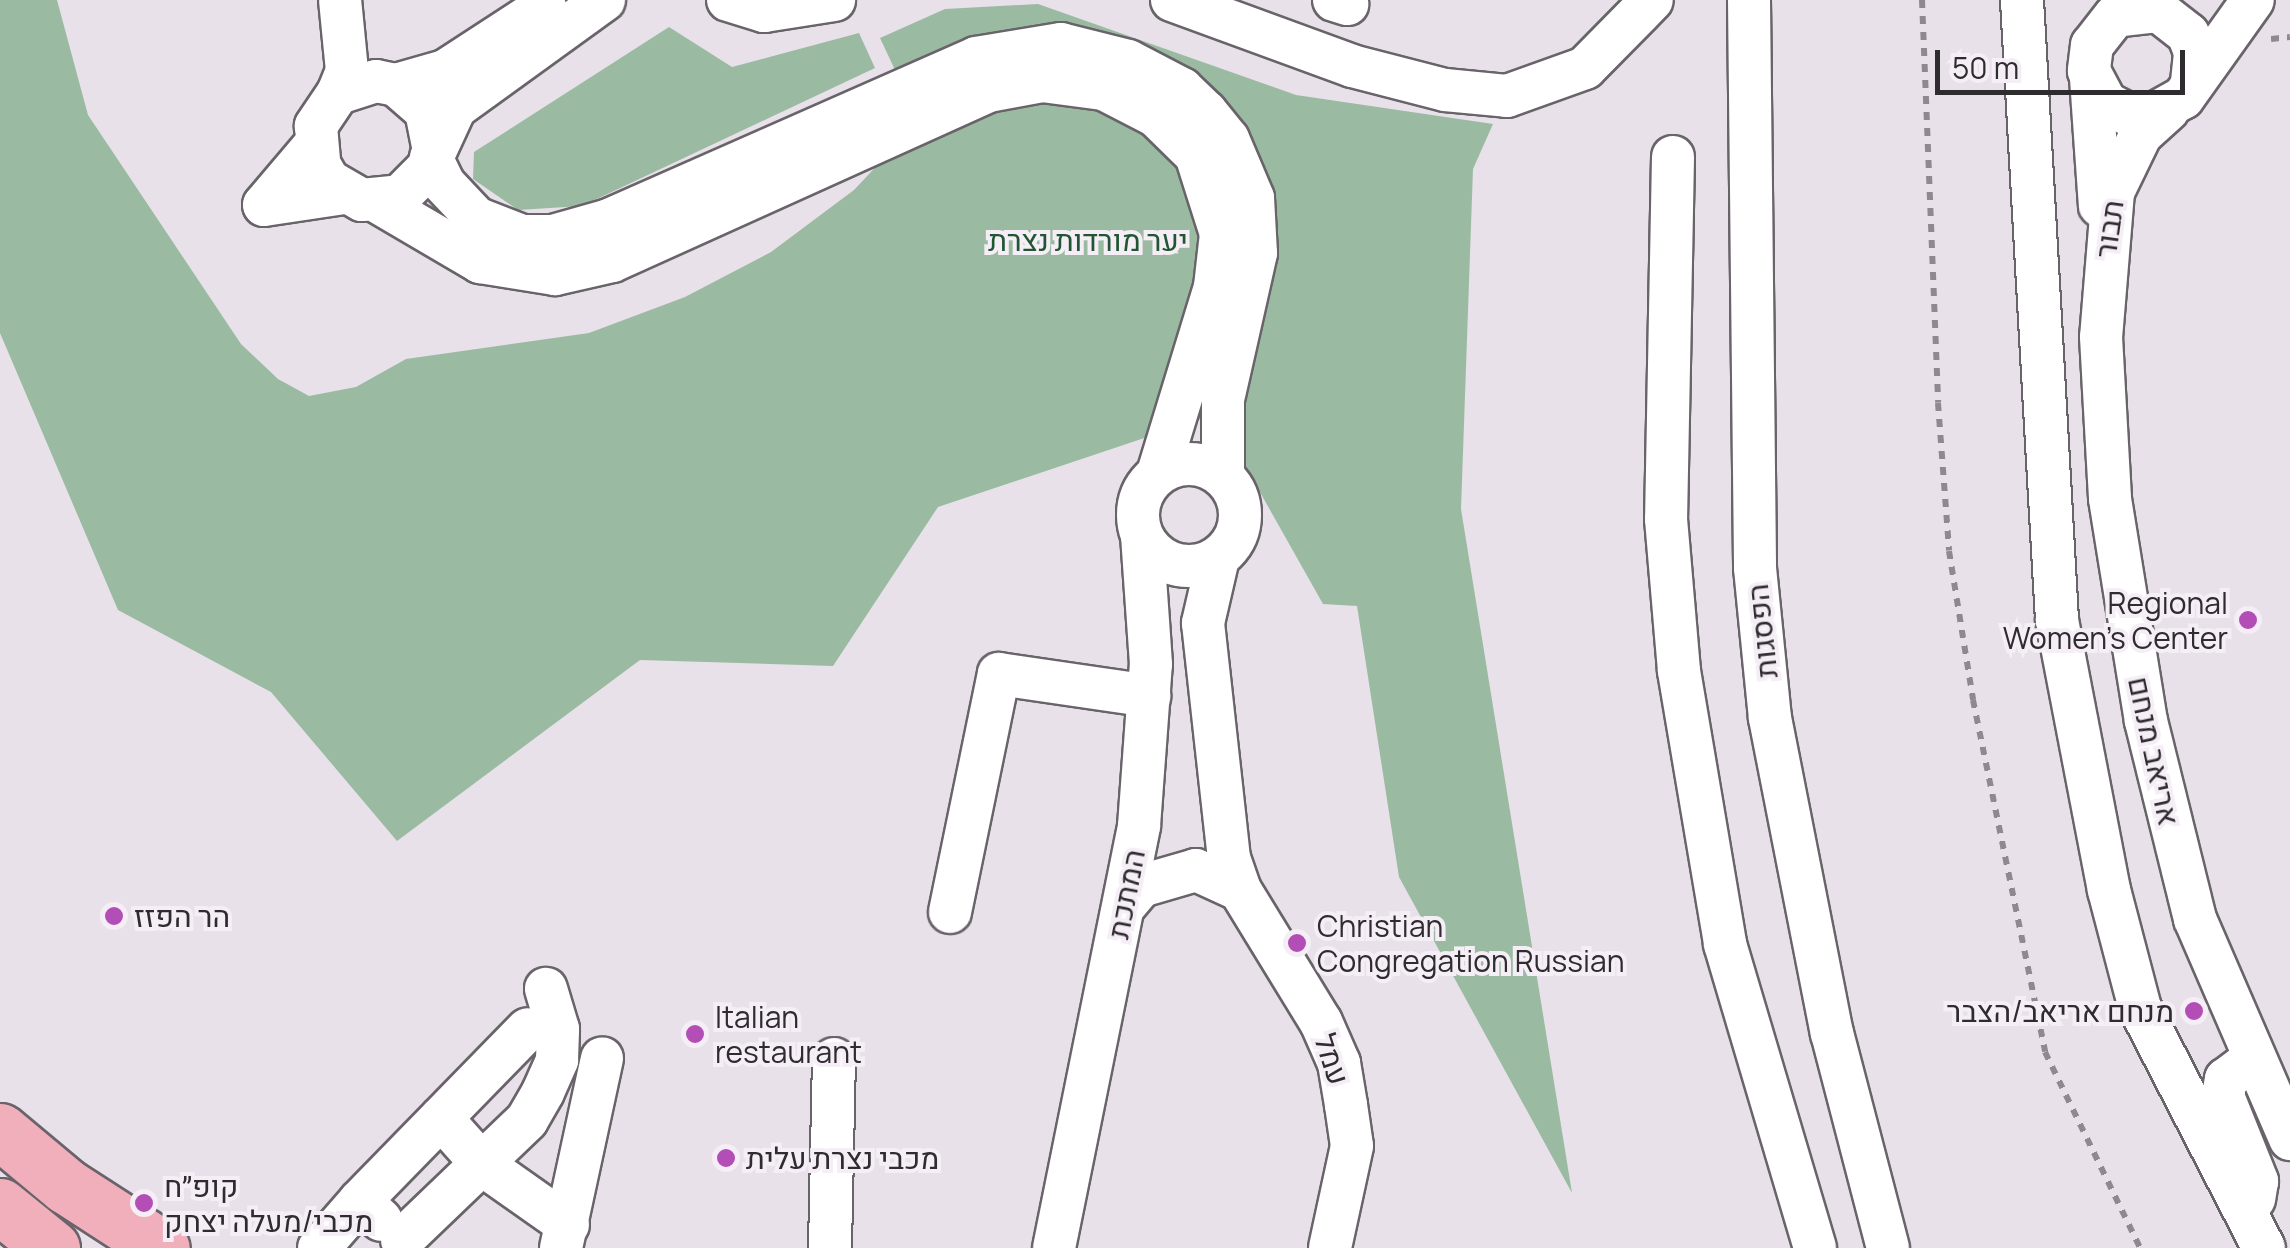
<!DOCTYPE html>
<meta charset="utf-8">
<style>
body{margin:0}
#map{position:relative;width:2290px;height:1248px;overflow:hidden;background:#e8e1e9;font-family:Manrope,Heebo,sans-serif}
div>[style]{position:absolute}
.green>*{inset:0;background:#9abba1}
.path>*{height:6px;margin-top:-3px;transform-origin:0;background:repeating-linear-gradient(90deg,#8f898f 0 8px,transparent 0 16px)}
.roads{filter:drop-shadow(2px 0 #69636a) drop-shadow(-2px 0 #69636a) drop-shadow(0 2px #69636a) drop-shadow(0 -2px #69636a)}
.minor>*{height:42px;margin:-21px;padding:0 21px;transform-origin:21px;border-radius:21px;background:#fff}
.minor>.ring{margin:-21px;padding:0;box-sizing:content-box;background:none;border:42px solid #fff;border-radius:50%}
.major>*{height:55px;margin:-27.5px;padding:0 27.5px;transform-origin:27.5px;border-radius:27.5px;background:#f1afbc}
.dots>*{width:28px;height:28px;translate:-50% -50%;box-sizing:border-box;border:5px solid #f5eef6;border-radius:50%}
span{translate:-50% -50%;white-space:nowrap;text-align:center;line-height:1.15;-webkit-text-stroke:8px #f5eef6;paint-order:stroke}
.street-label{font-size:30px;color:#2f2c2f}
.park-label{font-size:30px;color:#205732}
.poi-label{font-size:30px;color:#2f2c2f}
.right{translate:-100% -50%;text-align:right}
.left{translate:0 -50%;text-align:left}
.scale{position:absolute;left:1935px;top:50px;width:250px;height:45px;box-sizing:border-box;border:5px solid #2f2c2f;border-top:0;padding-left:12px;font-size:30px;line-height:35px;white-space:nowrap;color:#2f2c2f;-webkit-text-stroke:8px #f5eef6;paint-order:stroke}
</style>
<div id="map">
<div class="green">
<i style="clip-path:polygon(0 0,57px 0,88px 115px,241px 344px,278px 379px,309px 396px,356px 387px,406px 359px,589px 333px,685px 297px,771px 252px,854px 190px,919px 121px,880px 38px,945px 9px,1038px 4px,1296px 95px,1493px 124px,1473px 169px,1461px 509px,1572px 1193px,1399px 877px,1357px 606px,1323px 604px,1216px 414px,938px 507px,833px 666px,640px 660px,397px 841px,271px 692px,118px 610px,0 333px)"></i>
<i style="clip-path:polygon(669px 27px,732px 67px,859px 33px,875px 68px,582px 206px,518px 210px,473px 179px,474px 152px)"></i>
</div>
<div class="path">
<i style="left:1922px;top:0;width:403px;rotate:87.7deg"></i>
<i style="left:1938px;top:403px;width:148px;rotate:85.7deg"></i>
<i style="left:1949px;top:551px;width:151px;rotate:80.8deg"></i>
<i style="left:1973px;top:700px;width:359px;rotate:78.4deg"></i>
<i style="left:2045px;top:1052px;width:218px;rotate:64.1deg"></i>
<i style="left:2271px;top:39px;width:19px;rotate:-6deg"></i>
</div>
<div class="roads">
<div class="minor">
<i style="left:728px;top:0;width:38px;rotate:17deg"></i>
<i style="left:764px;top:11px;width:71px;rotate:-8.9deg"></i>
<i style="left:1172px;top:0;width:192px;rotate:20.1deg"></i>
<i style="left:1352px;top:66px;width:96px;rotate:14.5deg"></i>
<i style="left:1445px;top:90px;width:62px;rotate:5.5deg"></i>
<i style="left:1507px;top:96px;width:83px;rotate:-19.7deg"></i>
<i style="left:1585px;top:68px;width:95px;rotate:-45.4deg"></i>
<i style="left:1334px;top:0;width:14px;rotate:17deg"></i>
<i style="left:1749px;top:0;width:568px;rotate:89.39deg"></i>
<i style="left:1755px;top:568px;width:151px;rotate:84.3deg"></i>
<i style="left:1770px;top:718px;width:321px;rotate:78.9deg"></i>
<i style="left:1832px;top:1033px;width:222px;rotate:75.4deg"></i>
<i style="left:2022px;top:0;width:621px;rotate:86.77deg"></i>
<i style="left:2057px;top:620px;width:275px;rotate:79.1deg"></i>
<i style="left:2109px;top:890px;width:122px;rotate:75.3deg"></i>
<i style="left:2140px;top:1008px;width:270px;rotate:62.7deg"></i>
<i style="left:2091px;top:78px;width:128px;rotate:86deg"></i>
<i style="left:2192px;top:82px;width:30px;rotate:-84deg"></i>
<i style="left:2195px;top:52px;width:19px;rotate:-111deg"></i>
<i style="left:2188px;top:34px;width:37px;rotate:-142deg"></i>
<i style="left:2159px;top:11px;width:44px;rotate:173.5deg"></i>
<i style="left:2115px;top:16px;width:37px;rotate:128deg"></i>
<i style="left:2092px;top:45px;width:26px;rotate:97deg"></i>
<i style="left:2089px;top:71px;width:36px;rotate:62deg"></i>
<i style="left:2106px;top:103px;width:29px;rotate:27deg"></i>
<i style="left:2132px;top:116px;width:18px"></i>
<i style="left:2150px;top:116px;width:38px;rotate:-29deg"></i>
<i style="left:2183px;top:98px;width:120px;rotate:-54.5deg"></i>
<i style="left:396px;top:85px;width:51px;rotate:-15.9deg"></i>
<i style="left:445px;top:71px;width:119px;rotate:-33deg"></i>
<i style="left:338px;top:93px;width:24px;rotate:-68deg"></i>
<i style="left:347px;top:71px;width:71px;rotate:-95.6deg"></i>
<i style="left:2168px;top:110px;width:36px;rotate:138deg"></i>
<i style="left:2141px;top:134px;width:64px;rotate:115.8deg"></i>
<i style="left:2113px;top:192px;width:145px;rotate:94.7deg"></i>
<i style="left:2101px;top:337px;width:162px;rotate:86.8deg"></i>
<i style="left:2110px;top:499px;width:225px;rotate:80.8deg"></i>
<i style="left:2146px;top:721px;width:204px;rotate:76.1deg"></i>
<i style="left:2195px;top:919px;width:240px;rotate:66.6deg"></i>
<i style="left:314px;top:146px;width:77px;rotate:130.3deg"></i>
<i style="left:264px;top:205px;width:81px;rotate:-8.5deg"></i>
<i style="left:434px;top:151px;width:41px;rotate:-101.3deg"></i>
<i style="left:426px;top:111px;width:40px;rotate:-139deg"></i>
<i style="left:396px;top:85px;width:20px;rotate:-169deg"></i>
<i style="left:376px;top:81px;width:40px;rotate:162deg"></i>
<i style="left:338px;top:93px;width:40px;rotate:124deg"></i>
<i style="left:316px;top:126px;width:38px;rotate:85deg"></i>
<i style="left:319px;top:164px;width:20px;rotate:60deg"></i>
<i style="left:329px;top:181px;width:38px;rotate:30deg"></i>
<i style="left:362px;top:200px;width:38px;rotate:-6deg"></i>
<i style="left:400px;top:196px;width:38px;rotate:-45deg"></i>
<i style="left:427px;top:169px;width:67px;rotate:-65.3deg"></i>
<i style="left:455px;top:108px;width:184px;rotate:-35.9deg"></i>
<i style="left:431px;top:157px;width:30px;rotate:64deg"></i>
<i style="left:444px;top:184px;width:47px;rotate:46.7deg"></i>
<i style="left:476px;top:218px;width:49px;rotate:21.4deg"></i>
<i style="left:522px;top:236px;width:31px"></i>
<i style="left:553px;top:236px;width:58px;rotate:-15.9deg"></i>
<i style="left:609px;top:220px;width:401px;rotate:-23.8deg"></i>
<i style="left:976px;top:58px;width:86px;rotate:-9.4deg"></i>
<i style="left:1061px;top:44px;width:69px;rotate:14.2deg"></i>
<i style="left:1128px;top:61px;width:61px;rotate:27.4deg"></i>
<i style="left:1182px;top:89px;width:33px;rotate:44deg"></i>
<i style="left:1206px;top:112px;width:35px;rotate:51deg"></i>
<i style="left:1228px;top:139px;width:64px;rotate:67deg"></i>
<i style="left:1253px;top:198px;width:55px;rotate:86.9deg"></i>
<i style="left:1256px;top:253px;width:150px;rotate:102.7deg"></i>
<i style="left:1223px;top:399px;width:77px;rotate:90deg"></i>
<i style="left:1673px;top:157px;width:362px;rotate:91.1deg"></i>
<i style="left:1666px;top:519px;width:153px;rotate:85.1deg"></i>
<i style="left:1679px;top:671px;width:277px;rotate:80.4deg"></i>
<i style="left:1725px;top:944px;width:317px;rotate:73.5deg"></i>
<i style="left:376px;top:201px;width:121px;rotate:30.4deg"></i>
<i style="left:480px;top:262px;width:76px;rotate:9.1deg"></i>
<i style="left:555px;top:274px;width:58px;rotate:-12.8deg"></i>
<i style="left:612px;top:261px;width:413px;rotate:-24.3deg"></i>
<i style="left:988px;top:91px;width:55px;rotate:-10.5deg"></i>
<i style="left:1042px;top:81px;width:63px;rotate:7.4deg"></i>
<i style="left:1104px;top:89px;width:59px;rotate:27.4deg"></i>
<i style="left:1156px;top:116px;width:56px;rotate:44.3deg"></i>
<i style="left:1196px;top:155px;width:83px;rotate:72.4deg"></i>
<i style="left:1221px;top:234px;width:53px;rotate:96.5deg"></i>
<i style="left:1215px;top:287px;width:195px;rotate:107deg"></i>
<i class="ring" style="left:1138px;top:464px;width:60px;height:60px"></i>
<i style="left:1218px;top:558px;width:67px;rotate:103deg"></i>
<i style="left:1203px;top:623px;width:236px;rotate:83.7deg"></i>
<i style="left:1229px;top:858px;width:34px;rotate:71deg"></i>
<i style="left:1240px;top:890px;width:155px;rotate:58.5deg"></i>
<i style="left:1321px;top:1022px;width:45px;rotate:66.3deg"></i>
<i style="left:1339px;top:1063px;width:43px;rotate:80.5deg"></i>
<i style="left:1346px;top:1105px;width:41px;rotate:81.7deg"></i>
<i style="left:1352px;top:1146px;width:104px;rotate:102.2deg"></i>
<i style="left:1126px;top:904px;width:23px;rotate:-50deg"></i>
<i style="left:1141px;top:886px;width:57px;rotate:-16.2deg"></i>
<i style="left:1196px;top:870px;width:48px;rotate:24.4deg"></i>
<i style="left:950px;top:912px;width:243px;rotate:-78.4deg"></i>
<i style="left:999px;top:674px;width:152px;rotate:8.3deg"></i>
<i style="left:2253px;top:1059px;width:34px;rotate:143deg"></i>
<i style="left:2226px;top:1079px;width:17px;rotate:100deg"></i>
<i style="left:2223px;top:1096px;width:92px;rotate:68.2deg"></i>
<i style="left:2257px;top:1181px;width:18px;rotate:99deg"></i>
<i style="left:441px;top:1118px;width:63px;rotate:48.2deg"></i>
<i style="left:483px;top:1165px;width:104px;rotate:35.2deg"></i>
<i style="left:360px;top:1201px;width:240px;rotate:-45.7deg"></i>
<i style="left:402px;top:1240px;width:173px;rotate:-43.8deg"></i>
<i style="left:527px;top:1120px;width:32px;rotate:-60deg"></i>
<i style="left:543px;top:1092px;width:35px;rotate:-66deg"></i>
<i style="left:557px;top:1060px;width:31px;rotate:-88deg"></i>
<i style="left:558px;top:1029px;width:42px;rotate:-106.7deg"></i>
<i style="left:319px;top:1248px;width:62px;rotate:-48.9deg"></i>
<i style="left:360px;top:1201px;width:28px;rotate:42deg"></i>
<i style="left:561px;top:1248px;width:194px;rotate:-77.8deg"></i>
<i style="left:830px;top:1248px;width:189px;rotate:-88.8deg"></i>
<i style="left:1054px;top:1248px;width:430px;rotate:-78.6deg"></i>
<i style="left:1139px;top:826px;width:162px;rotate:-85.8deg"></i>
<i style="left:1151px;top:664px;width:128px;rotate:-94deg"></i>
</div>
<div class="major">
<i style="left:0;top:1131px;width:86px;rotate:39.8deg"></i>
<i style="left:66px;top:1186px;width:114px;rotate:32.9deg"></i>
<i style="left:0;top:1206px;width:67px;rotate:38.9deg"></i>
</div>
</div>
<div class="dots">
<i style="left:2248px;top:620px;background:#b24eb5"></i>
<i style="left:114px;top:916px;background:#b24eb5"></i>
<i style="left:1297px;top:943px;background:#b24eb5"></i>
<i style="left:2194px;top:1011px;background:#b24eb5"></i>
<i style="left:695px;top:1034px;background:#b24eb5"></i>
<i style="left:726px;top:1158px;background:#b24eb5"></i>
<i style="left:144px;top:1203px;background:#b24eb5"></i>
</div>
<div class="street-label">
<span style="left:2109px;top:229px;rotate:-82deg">תבור</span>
<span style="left:1762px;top:631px;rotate:-96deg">הפסגות</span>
<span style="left:2154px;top:751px;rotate:78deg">אריאב מנחם</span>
<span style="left:1126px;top:894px;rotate:-79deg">המתכת</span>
<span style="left:1332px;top:1059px;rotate:72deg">עמל</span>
</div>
<div class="park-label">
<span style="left:1088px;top:240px">יער מורדות נצרת</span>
</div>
<div class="poi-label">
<span class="right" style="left:2228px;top:620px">Regional<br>Women's Center</span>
<span class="left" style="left:134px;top:916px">הר הפזז</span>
<span class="left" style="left:1317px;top:943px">Christian<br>Congregation Russian</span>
<span class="right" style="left:2174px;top:1011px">מנחם אריאב/הצבר</span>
<span class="left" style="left:715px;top:1034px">Italian<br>restaurant</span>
<span class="left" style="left:746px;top:1158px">מכבי נצרת עלית</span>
<span class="left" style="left:164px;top:1203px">קופ״ח<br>מכבי/מעלה יצחק</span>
</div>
<div class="scale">50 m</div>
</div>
